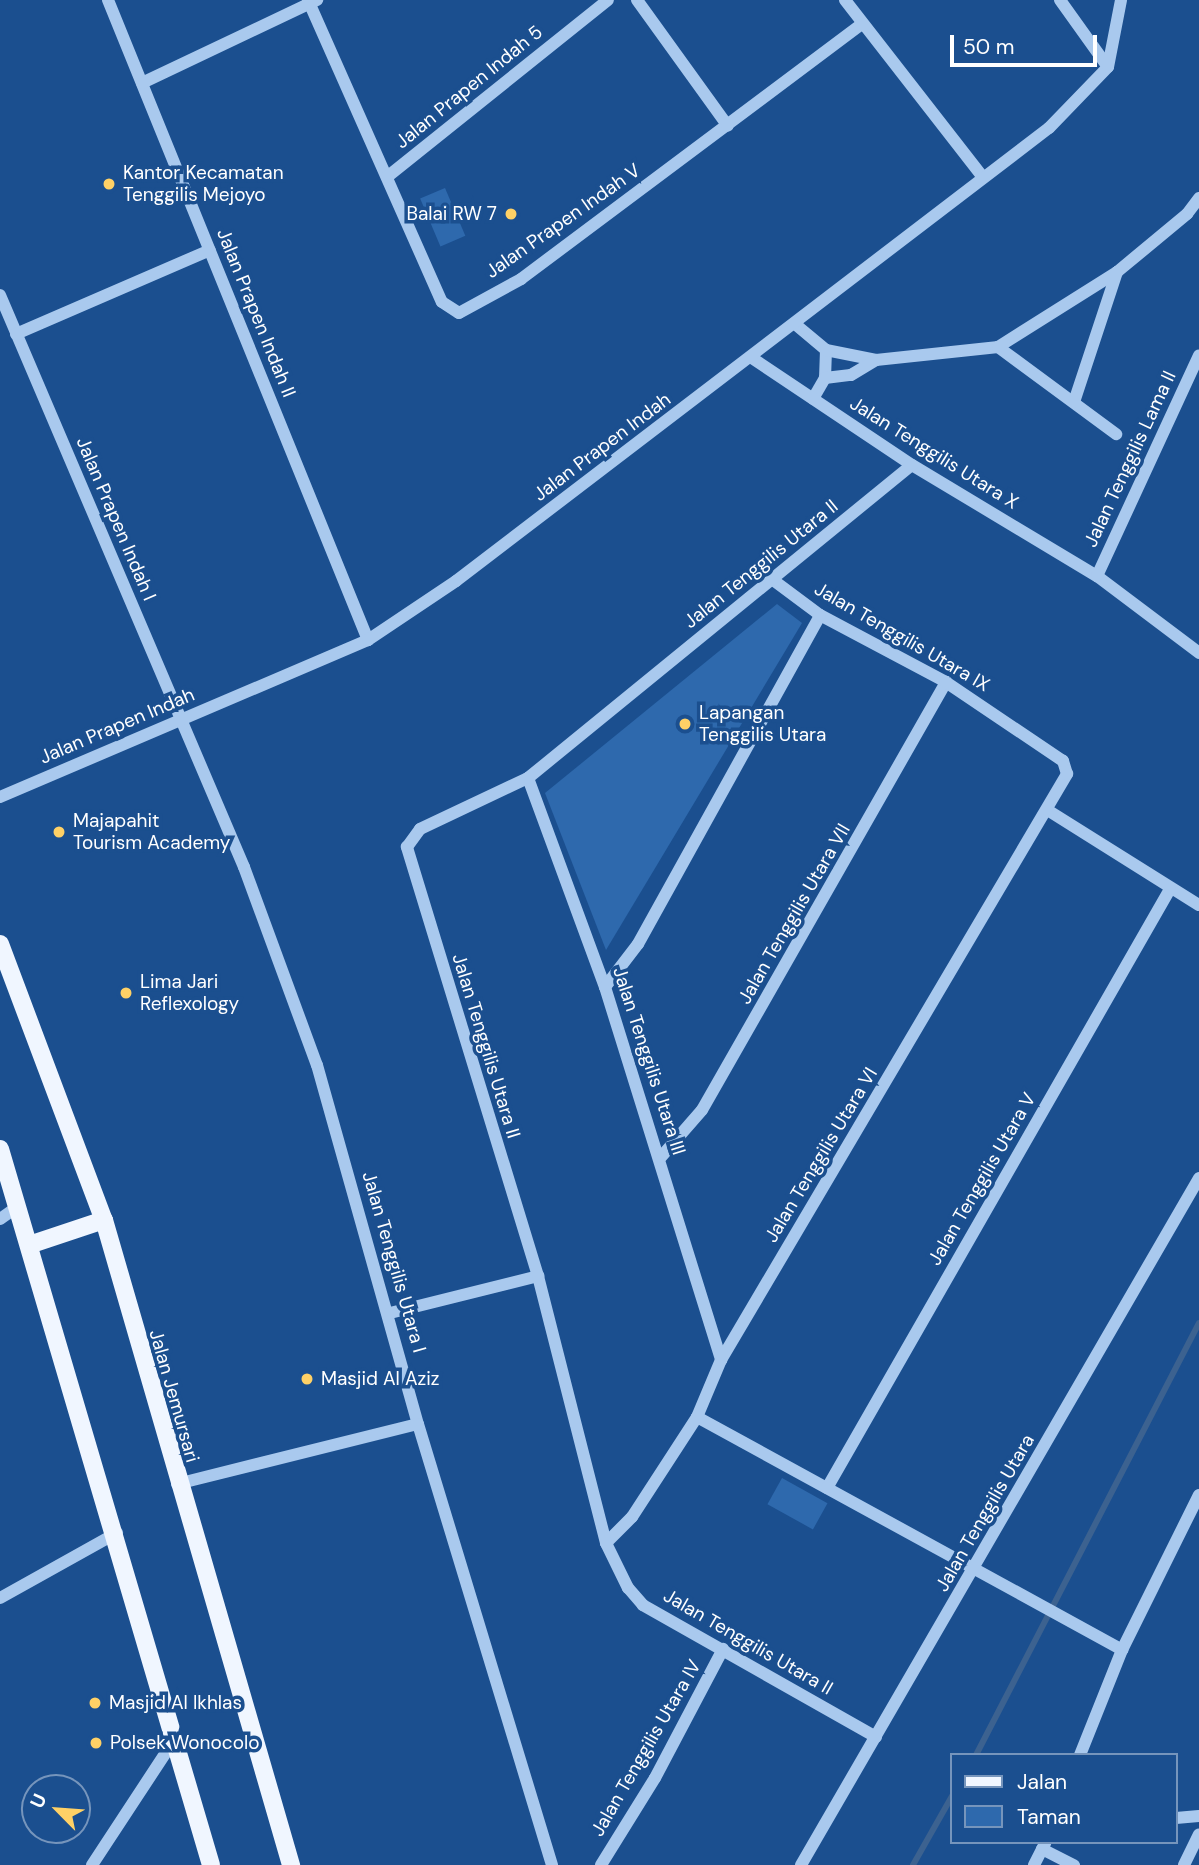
<!DOCTYPE html>
<style>
body{margin:0}
#map{position:relative;width:1199px;height:1865px;overflow:hidden;background:#1b4f8f;font-family:"DM Sans",sans-serif}
div>[style]{position:absolute}
.green>*{inset:0;background:#2e69ad;transform-origin:0 0}
.stream>*{height:6px;margin:-3px;padding:0 3px;transform-origin:3px;border-radius:3px;background:#3c6290}
.minor>*{height:12px;margin:-6px;padding:0 6px;transform-origin:6px;border-radius:6px;background:#a9c9ee}
.major>*{height:18px;margin:-9px;padding:0 9px;transform-origin:9px;border-radius:9px;background:#f0f6ff}
.dots>*{width:19px;height:19px;translate:-50% -50%;box-sizing:border-box;border:4px solid #1b4f8f;border-radius:50%}
span{translate:-50% -50%;white-space:nowrap;text-align:center;line-height:1.15;-webkit-text-stroke:7px #1b4f8f;paint-order:stroke}
.street-label{font-size:19px;color:#fff}
.poi-label{font-size:19px;color:#fff}
.left{translate:0 -50%;text-align:left}
.right{translate:-100% -50%;text-align:right}
.legend{position:absolute;left:950px;top:1753px;width:228px;height:91px;box-sizing:border-box;background:#1b4f8f;border:2px solid #7695bc;margin:0;padding:9px 12px;list-style:none;font-size:21px;color:#fff}
.legend li{display:flex;align-items:center;gap:14px;height:35px}
.legend b{width:35px;border:2px solid #7695bc}
.north{position:absolute;left:21px;top:1774px;width:70px;height:70px;box-sizing:border-box;background:#1b4f8f;border:2px solid #7695bc;border-radius:50%;rotate:295deg;font-size:19px;font-weight:700;line-height:28px;text-align:center;color:#fff}
.north::after{content:'';display:block;margin:auto;width:24px;height:32px;background:#ffd166;clip-path:polygon(50% 0,100% 100%,50% 72%,0 100%)}
.scale{position:absolute;left:950px;top:35px;width:147px;height:32px;box-sizing:border-box;border:4px solid #fff;border-top:0;padding-left:9px;font-size:21px;line-height:24px;white-space:nowrap;color:#fff;-webkit-text-stroke:5px #1b4f8f;paint-order:stroke}
</style>
<div id="map">
<div class="green">
<i style="left:445px;top:188px;width:52px;height:27px;rotate:67deg"></i>
<i style="clip-path:polygon(777px 604px,802px 623px,606px 950px,545px 793px)"></i>
<i style="left:782px;top:1478px;width:52px;height:30px;rotate:29deg"></i>
</div>
<div class="stream">
<i style="left:976px;top:1755px;width:486px;rotate:-62.7deg"></i>
<i style="left:913px;top:1865px;width:79px;rotate:-60.5deg"></i>
</div>
<div class="minor">
<i style="left:108px;top:0;width:691px;rotate:67.89deg"></i>
<i style="left:308px;top:0;width:330px;rotate:66.1deg"></i>
<i style="left:442px;top:302px;width:20px;rotate:33deg"></i>
<i style="left:459px;top:313px;width:71px;rotate:-28.7deg"></i>
<i style="left:521px;top:279px;width:426px;rotate:-36.8deg"></i>
<i style="left:637px;top:0;width:155px;rotate:54.2deg"></i>
<i style="left:845px;top:0;width:223px;rotate:52.1deg"></i>
<i style="left:1060px;top:0;width:82px;rotate:54.4deg"></i>
<i style="left:142px;top:83px;width:194px;rotate:-25.4deg"></i>
<i style="left:387px;top:177px;width:283px;rotate:-38.7deg"></i>
<i style="left:0;top:295px;width:622px;rotate:66.9deg"></i>
<i style="left:244px;top:867px;width:211px;rotate:69.8deg"></i>
<i style="left:317px;top:1065px;width:373px;rotate:74.3deg"></i>
<i style="left:418px;top:1424px;width:461px;rotate:73.1deg"></i>
<i style="left:795px;top:324px;width:40px;rotate:40deg"></i>
<i style="left:826px;top:350px;width:28px;rotate:92deg"></i>
<i style="left:825px;top:378px;width:24px;rotate:120deg"></i>
<i style="left:16px;top:334px;width:211px;rotate:-23.4deg"></i>
<i style="left:998px;top:347px;width:147px;rotate:36.4deg"></i>
<i style="left:826px;top:350px;width:51px;rotate:11.3deg"></i>
<i style="left:876px;top:360px;width:123px;rotate:-6.1deg"></i>
<i style="left:998px;top:347px;width:141px;rotate:-32.2deg"></i>
<i style="left:1117px;top:272px;width:91px;rotate:-39.6deg"></i>
<i style="left:1187px;top:214px;width:20px;rotate:-53deg"></i>
<i style="left:752px;top:358px;width:192px;rotate:33.8deg"></i>
<i style="left:912px;top:465px;width:216px;rotate:31deg"></i>
<i style="left:1097px;top:576px;width:128px;rotate:37deg"></i>
<i style="left:825px;top:378px;width:26px;rotate:-7deg"></i>
<i style="left:851px;top:375px;width:29px;rotate:-31deg"></i>
<i style="left:1074px;top:402px;width:137px;rotate:-71.7deg"></i>
<i style="left:1097px;top:576px;width:243px;rotate:-65.2deg"></i>
<i style="left:528px;top:778px;width:223px;rotate:69.8deg"></i>
<i style="left:605px;top:987px;width:391px;rotate:72.7deg"></i>
<i style="left:0;top:797px;width:400px;rotate:-23.1deg"></i>
<i style="left:368px;top:640px;width:106px;rotate:-33.8deg"></i>
<i style="left:456px;top:581px;width:746px;rotate:-37.38deg"></i>
<i style="left:1049px;top:128px;width:85px;rotate:-46deg"></i>
<i style="left:1108px;top:67px;width:68px;rotate:-79deg"></i>
<i style="left:1049px;top:811px;width:177px;rotate:32.1deg"></i>
<i style="left:605px;top:987px;width:54px;rotate:-52.5deg"></i>
<i style="left:638px;top:944px;width:376px;rotate:-61deg"></i>
<i style="left:661px;top:1157px;width:62px;rotate:-48.9deg"></i>
<i style="left:702px;top:1110px;width:493px;rotate:-60.3deg"></i>
<i style="left:0;top:1219px;width:21px;rotate:-35deg"></i>
<i style="left:390px;top:1313px;width:153px;rotate:-14deg"></i>
<i style="left:697px;top:1417px;width:485px;rotate:28.7deg"></i>
<i style="left:177px;top:1484px;width:248px;rotate:-14deg"></i>
<i style="left:827px;top:1488px;width:690px;rotate:-60.2deg"></i>
<i style="left:606px;top:1543px;width:37px;rotate:-45deg"></i>
<i style="left:632px;top:1517px;width:119px;rotate:-57deg"></i>
<i style="left:697px;top:1417px;width:62px;rotate:-67.2deg"></i>
<i style="left:721px;top:1360px;width:681px;rotate:-59.44deg"></i>
<i style="left:1067px;top:774px;width:14px;rotate:-107deg"></i>
<i style="left:1063px;top:761px;width:141px;rotate:-146deg"></i>
<i style="left:946px;top:682px;width:143px;rotate:-152deg"></i>
<i style="left:820px;top:615px;width:59px;rotate:-143.3deg"></i>
<i style="left:0;top:1598px;width:134px;rotate:-29.1deg"></i>
<i style="left:876px;top:1737px;width:268px;rotate:-150.5deg"></i>
<i style="left:643px;top:1605px;width:23px;rotate:-131deg"></i>
<i style="left:628px;top:1588px;width:50px;rotate:-116.1deg"></i>
<i style="left:606px;top:1543px;width:276px;rotate:-104.3deg"></i>
<i style="left:538px;top:1276px;width:449px;rotate:-107deg"></i>
<i style="left:407px;top:847px;width:22px;rotate:-54deg"></i>
<i style="left:420px;top:829px;width:119px;rotate:-25.3deg"></i>
<i style="left:528px;top:778px;width:495px;rotate:-39.2deg"></i>
<i style="left:1080px;top:1755px;width:113px;rotate:-68.2deg"></i>
<i style="left:1122px;top:1650px;width:173px;rotate:-63.6deg"></i>
<i style="left:1176px;top:1818px;width:23px;rotate:-5deg"></i>
<i style="left:1042px;top:1849px;width:36px;rotate:27deg"></i>
<i style="left:92px;top:1865px;width:153px;rotate:-56.7deg"></i>
<i style="left:601px;top:1865px;width:102px;rotate:-58.2deg"></i>
<i style="left:655px;top:1778px;width:146px;rotate:-62.2deg"></i>
<i style="left:801px;top:1865px;width:794px;rotate:-59.91deg"></i>
<i style="left:1034px;top:1865px;width:25px;rotate:-63deg"></i>
<i style="left:1184px;top:1865px;width:34px;rotate:-64deg"></i>
</div>
<div class="major">
<i style="left:0;top:944px;width:295px;rotate:69.4deg"></i>
<i style="left:104px;top:1220px;width:672px;rotate:73.83deg"></i>
<i style="left:0;top:1149px;width:746px;rotate:73.58deg"></i>
<i style="left:29px;top:1245px;width:79px;rotate:-18.4deg"></i>
</div>
<div class="dots">
<i style="left:109px;top:184px;background:#ffd166"></i>
<i style="left:511px;top:214px;background:#ffd166"></i>
<i style="left:685px;top:724px;background:#ffd166"></i>
<i style="left:59px;top:832px;background:#ffd166"></i>
<i style="left:126px;top:993px;background:#ffd166"></i>
<i style="left:307px;top:1379px;background:#ffd166"></i>
<i style="left:95px;top:1703px;background:#ffd166"></i>
<i style="left:96px;top:1743px;background:#ffd166"></i>
</div>
<div class="street-label">
<span style="left:469px;top:87px;rotate:-39deg">Jalan Prapen Indah 5</span>
<span style="left:563px;top:221px;rotate:-35deg">Jalan Prapen Indah V</span>
<span style="left:256px;top:313px;rotate:68deg">Jalan Prapen Indah II</span>
<span style="left:602px;top:447px;rotate:-37deg">Jalan Prapen Indah</span>
<span style="left:934px;top:453px;rotate:32deg">Jalan Tenggilis Utara X</span>
<span style="left:1130px;top:459px;rotate:-65deg">Jalan Tenggilis Lama II</span>
<span style="left:116px;top:519px;rotate:67deg">Jalan Prapen Indah I</span>
<span style="left:761px;top:564px;rotate:-39deg">Jalan Tenggilis Utara II</span>
<span style="left:902px;top:637px;rotate:30deg">Jalan Tenggilis Utara IX</span>
<span style="left:117px;top:726px;rotate:-23deg">Jalan Prapen Indah</span>
<span style="left:794px;top:914px;rotate:-60deg">Jalan Tenggilis Utara VII</span>
<span style="left:486px;top:1046px;rotate:73deg">Jalan Tenggilis Utara II</span>
<span style="left:649px;top:1061px;rotate:72deg">Jalan Tenggilis Utara III</span>
<span style="left:821px;top:1155px;rotate:-59deg">Jalan Tenggilis Utara VI</span>
<span style="left:982px;top:1179px;rotate:-60deg">Jalan Tenggilis Utara V</span>
<span style="left:394px;top:1262px;rotate:74deg">Jalan Tenggilis Utara I</span>
<span style="left:174px;top:1396px;rotate:74deg">Jalan Jemursari</span>
<span style="left:985px;top:1513px;rotate:-60deg">Jalan Tenggilis Utara</span>
<span style="left:748px;top:1642px;rotate:30deg">Jalan Tenggilis Utara II</span>
<span style="left:646px;top:1748px;rotate:-60deg">Jalan Tenggilis Utara IV</span>
</div>
<div class="poi-label">
<span class="left" style="left:123px;top:184px">Kantor Kecamatan<br>Tenggilis Mejoyo</span>
<span class="right" style="left:497px;top:214px">Balai RW 7</span>
<span class="left" style="left:699px;top:724px">Lapangan<br>Tenggilis Utara</span>
<span class="left" style="left:73px;top:832px">Majapahit<br>Tourism Academy</span>
<span class="left" style="left:140px;top:993px">Lima Jari<br>Reflexology</span>
<span class="left" style="left:321px;top:1379px">Masjid Al Aziz</span>
<span class="left" style="left:109px;top:1703px">Masjid Al Ikhlas</span>
<span class="left" style="left:110px;top:1743px">Polsek Wonocolo</span>
</div>
<ul class="legend">
<li><b style="height:9px;background:#f0f6ff"></b>Jalan</li>
<li><b style="height:19px;background:#2e69ad"></b>Taman</li>
</ul>
<div class="north">U</div>
<div class="scale">50 m</div>
</div>
